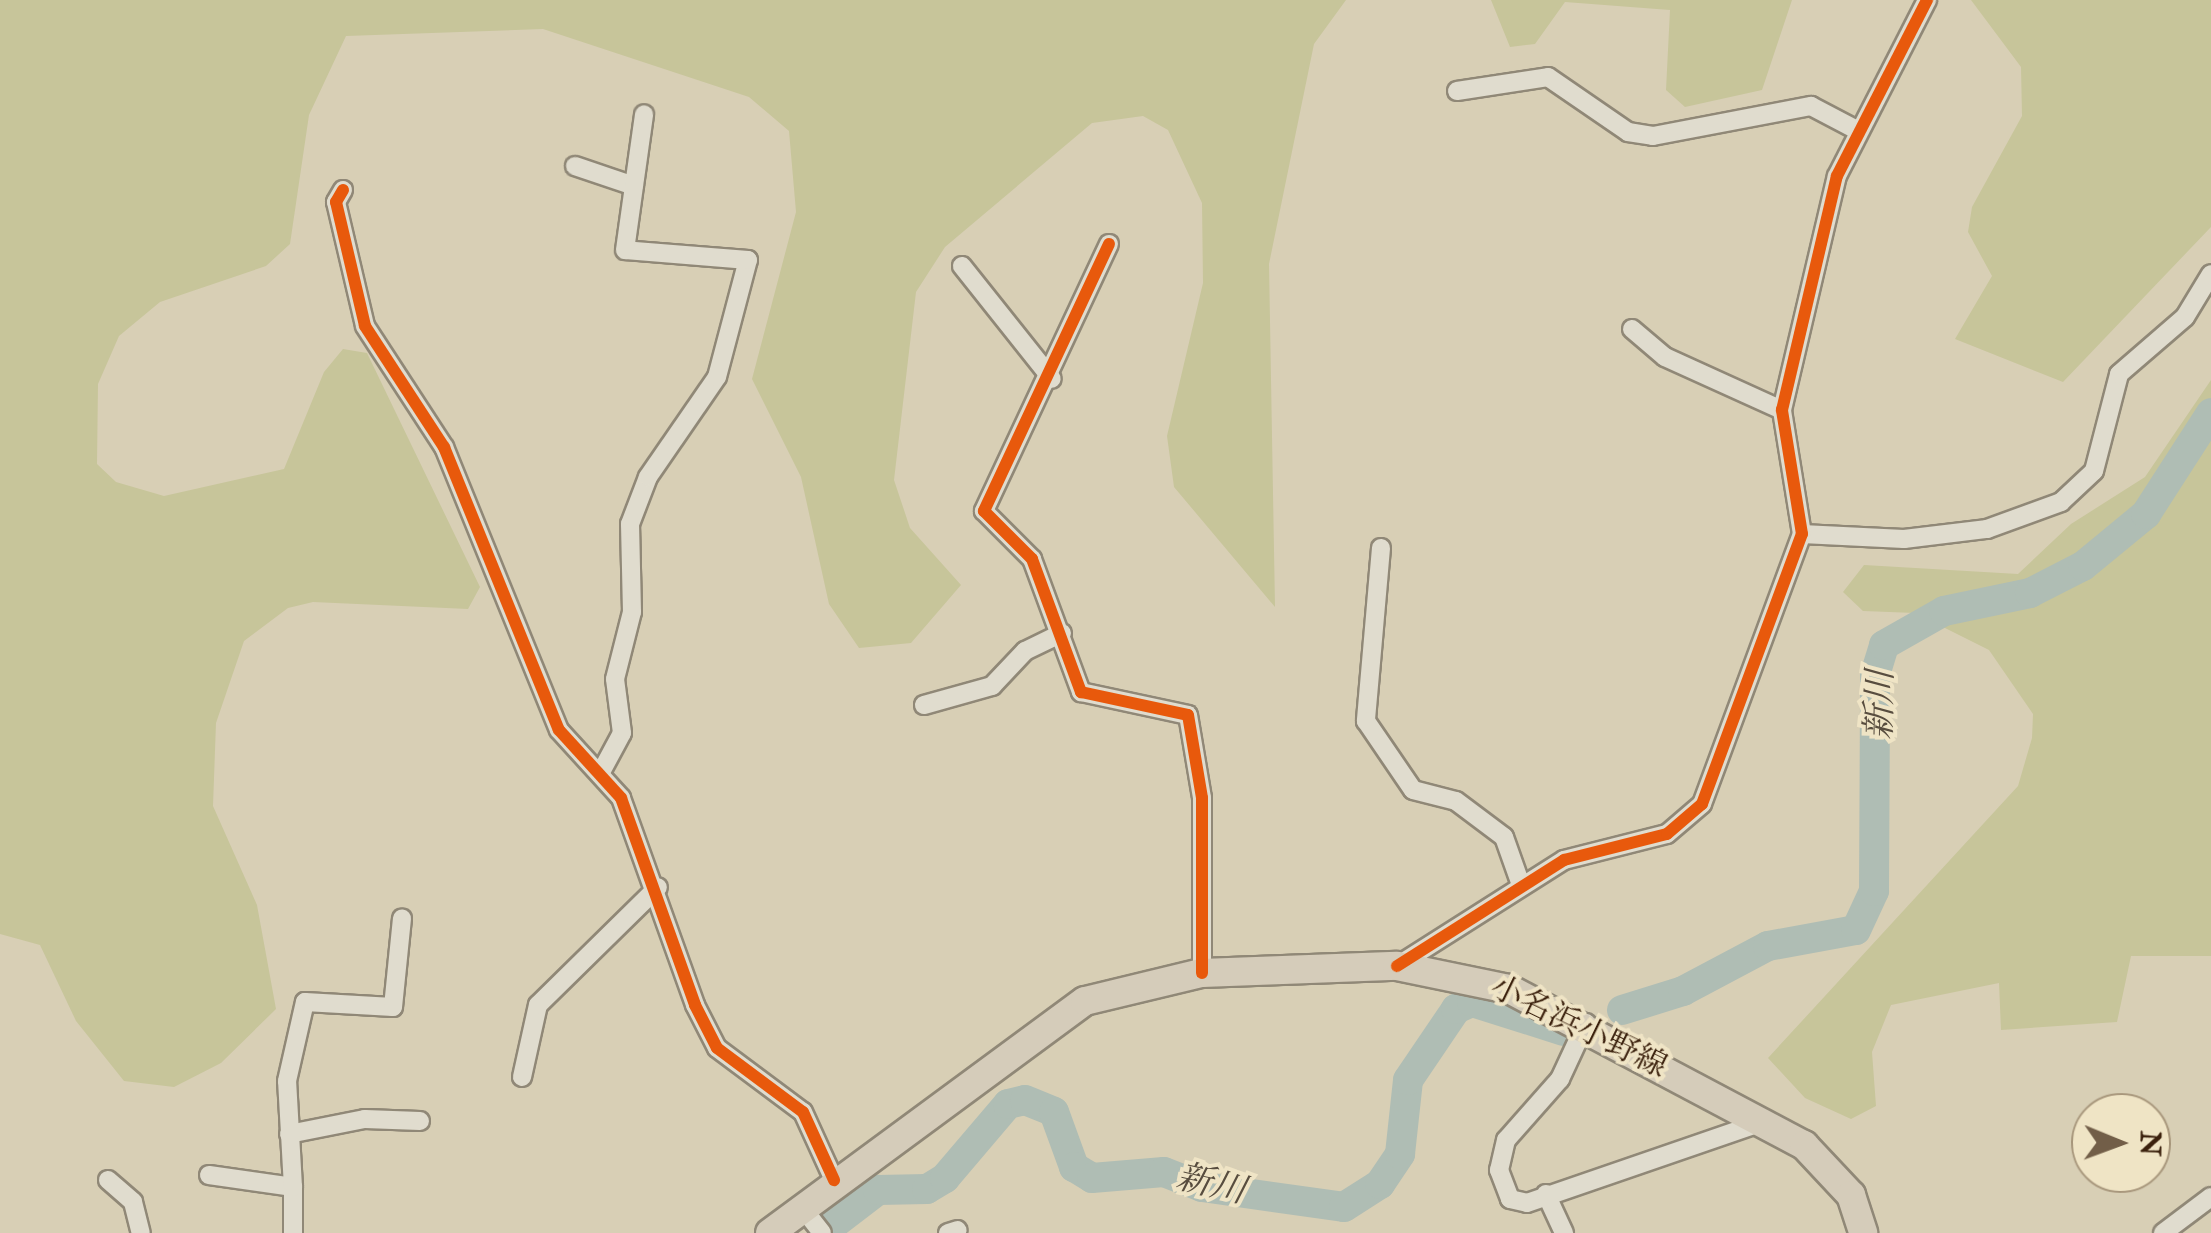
<!DOCTYPE html>
<meta charset="utf-8">
<style>
body{margin:0}
#map{position:relative;width:2211px;height:1233px;overflow:hidden;background:#d8cfb5;font-family:"IM FELL Double Pica","Noto Serif JP",serif}
div>[style]{position:absolute}
.green>*{inset:0;background:#c7c59a}
.river>*{height:30px;margin:-15px;padding:0 15px;transform-origin:15px;border-radius:15px;background:#afbdb4}
.roads{filter:drop-shadow(2px 0 #908877) drop-shadow(-2px 0 #908877) drop-shadow(0 2px #908877) drop-shadow(0 -2px #908877)}
.minor>*{height:18px;margin:-9px;padding:0 9px;transform-origin:9px;border-radius:9px;background:#e0dcce}
.primary>*{height:28px;margin:-14px;padding:0 14px;transform-origin:14px;border-radius:14px;background:#d5ccba}
.cycleway>*{height:12px;margin:-6px;padding:0 6px;transform-origin:6px;border-radius:6px;background:#e8590c}
span{translate:-50% -50%;white-space:nowrap;text-align:center;line-height:1.15;-webkit-text-stroke:8px #efe4c5;paint-order:stroke}
.street-label{font-size:32px;color:#3b210d}
.water-label{font-size:35px;color:#584d3f;font-style:italic}
.north{position:absolute;left:2071px;top:1093px;width:100px;height:100px;box-sizing:border-box;background:#efe4c5;border:2px solid #a7967b;border-radius:50%;rotate:91deg;font-size:28px;font-weight:700;line-height:40px;text-align:center;color:#3b210d}
.north::after{content:'';display:block;margin:auto;width:35px;height:45px;background:#725e48;clip-path:polygon(50% 0,100% 100%,50% 72%,0 100%)}
</style>
<div id="map">
<div class="green">
<i style="clip-path:polygon(0 0,1346px 0,1314px 44px,1269px 264px,1275px 607px,1174px 487px,1167px 436px,1203px 283px,1202px 203px,1168px 130px,1143px 116px,1092px 123px,945px 247px,916px 292px,894px 480px,910px 528px,961px 585px,911px 643px,859px 648px,829px 604px,801px 477px,752px 379px,796px 212px,789px 131px,749px 97px,543px 29px,346px 36px,309px 115px,290px 244px,266px 266px,160px 302px,119px 336px,98px 384px,97px 464px,116px 482px,164px 496px,284px 469px,324px 372px,343px 349px,367px 353px,480px 587px,468px 609px,313px 602px,288px 608px,244px 641px,216px 723px,213px 806px,257px 905px,276px 1009px,221px 1063px,174px 1087px,124px 1081px,76px 1021px,40px 945px,0 934px)"></i>
<i style="clip-path:polygon(1491px 0,1792px 0,1762px 90px,1685px 107px,1666px 90px,1670px 10px,1565px 2px,1535px 44px,1510px 47px)"></i>
<i style="clip-path:polygon(1971px 0,2211px 0,2211px 227px,2063px 382px,1955px 339px,1992px 276px,1968px 232px,1972px 207px,2022px 116px,2021px 67px)"></i>
<i style="clip-path:polygon(2211px 380px,2211px 956px,2131px 956px,2117px 1022px,2001px 1030px,1999px 983px,1891px 1005px,1872px 1052px,1876px 1106px,1851px 1119px,1805px 1098px,1768px 1058px,2018px 786px,2032px 738px,2033px 714px,1989px 650px,1915px 613px,1863px 611px,1843px 592px,1864px 565px,2018px 574px,2071px 524px,2145px 477px)"></i>
</div>
<div class="river">
<i style="left:1622px;top:1010px;width:64px;rotate:-17.3deg"></i>
<i style="left:1683px;top:991px;width:96px;rotate:-27.9deg"></i>
<i style="left:1768px;top:946px;width:89px;rotate:-10.3deg"></i>
<i style="left:1856px;top:930px;width:43px;rotate:-65.2deg"></i>
<i style="left:1874px;top:891px;width:216px;rotate:-89.7deg"></i>
<i style="left:1875px;top:675px;width:31px;rotate:-73deg"></i>
<i style="left:1884px;top:645px;width:69px;rotate:-29.5deg"></i>
<i style="left:1944px;top:611px;width:88px;rotate:-11.8deg"></i>
<i style="left:2030px;top:593px;width:59px;rotate:-27deg"></i>
<i style="left:2083px;top:566px;width:82px;rotate:-39.5deg"></i>
<i style="left:2146px;top:514px;width:120px;rotate:-57.2deg"></i>
<i style="left:822px;top:1233px;width:71px;rotate:-37.5deg"></i>
<i style="left:878px;top:1190px;width:49px;rotate:-1.2deg"></i>
<i style="left:927px;top:1189px;width:21px;rotate:-31deg"></i>
<i style="left:945px;top:1178px;width:97px;rotate:-49.6deg"></i>
<i style="left:1008px;top:1104px;width:17px;rotate:-13deg"></i>
<i style="left:1025px;top:1100px;width:31px;rotate:22deg"></i>
<i style="left:1054px;top:1112px;width:59px;rotate:70deg"></i>
<i style="left:1074px;top:1167px;width:21px;rotate:31deg"></i>
<i style="left:1092px;top:1178px;width:72px;rotate:-4.8deg"></i>
<i style="left:1164px;top:1172px;width:41px;rotate:21.5deg"></i>
<i style="left:1202px;top:1187px;width:143px;rotate:8deg"></i>
<i style="left:1344px;top:1207px;width:43px;rotate:-32.6deg"></i>
<i style="left:1380px;top:1184px;width:36px;rotate:-56deg"></i>
<i style="left:1400px;top:1154px;width:74px;rotate:-83.8deg"></i>
<i style="left:1408px;top:1080px;width:86px;rotate:-55.9deg"></i>
<i style="left:1456px;top:1009px;width:17px;rotate:-24deg"></i>
<i style="left:1472px;top:1002px;width:96px;rotate:17.5deg"></i>
</div>
<div class="roads">
<div class="minor">
<i style="left:1457px;top:91px;width:92px;rotate:-8.7deg"></i>
<i style="left:1548px;top:77px;width:97px;rotate:34.5deg"></i>
<i style="left:1628px;top:132px;width:25px;rotate:9deg"></i>
<i style="left:1653px;top:136px;width:161px;rotate:-10.8deg"></i>
<i style="left:1811px;top:106px;width:50px;rotate:27.6deg"></i>
<i style="left:575px;top:166px;width:62px;rotate:18.7deg"></i>
<i style="left:343px;top:190px;width:14px;rotate:120deg"></i>
<i style="left:336px;top:202px;width:127px;rotate:76.8deg"></i>
<i style="left:365px;top:326px;width:145px;rotate:56.9deg"></i>
<i style="left:444px;top:447px;width:305px;rotate:67.9deg"></i>
<i style="left:559px;top:730px;width:92px;rotate:47.6deg"></i>
<i style="left:621px;top:798px;width:220px;rotate:70.3deg"></i>
<i style="left:695px;top:1005px;width:48px;rotate:62.9deg"></i>
<i style="left:717px;top:1048px;width:107px;rotate:36.7deg"></i>
<i style="left:803px;top:1112px;width:75px;rotate:65.5deg"></i>
<i style="left:1109px;top:244px;width:295px;rotate:115.1deg"></i>
<i style="left:984px;top:511px;width:68px;rotate:45deg"></i>
<i style="left:1032px;top:559px;width:142px;rotate:69.8deg"></i>
<i style="left:1081px;top:692px;width:109px;rotate:12.1deg"></i>
<i style="left:1188px;top:715px;width:84px;rotate:80.4deg"></i>
<i style="left:1202px;top:798px;width:175px;rotate:90deg"></i>
<i style="left:962px;top:266px;width:144px;rotate:51.5deg"></i>
<i style="left:1632px;top:329px;width:43px;rotate:40.3deg"></i>
<i style="left:1665px;top:357px;width:128px;rotate:24.4deg"></i>
<i style="left:1802px;top:534px;width:102px;rotate:2.8deg"></i>
<i style="left:1904px;top:539px;width:84px;rotate:-6.9deg"></i>
<i style="left:1987px;top:529px;width:79px;rotate:-20deg"></i>
<i style="left:2061px;top:502px;width:45px;rotate:-43.2deg"></i>
<i style="left:2094px;top:471px;width:100px;rotate:-75.5deg"></i>
<i style="left:2119px;top:374px;width:87px;rotate:-40.8deg"></i>
<i style="left:2185px;top:317px;width:50px;rotate:-58.8deg"></i>
<i style="left:1381px;top:548px;width:174px;rotate:95deg"></i>
<i style="left:1366px;top:721px;width:83px;rotate:55.7deg"></i>
<i style="left:1413px;top:790px;width:44px;rotate:14.3deg"></i>
<i style="left:1456px;top:801px;width:60px;rotate:36.9deg"></i>
<i style="left:1504px;top:837px;width:51px;rotate:70.5deg"></i>
<i style="left:924px;top:705px;width:71px;rotate:-15.6deg"></i>
<i style="left:992px;top:686px;width:48px;rotate:-46.7deg"></i>
<i style="left:1025px;top:651px;width:41px;rotate:-25.9deg"></i>
<i style="left:601px;top:772px;width:44px;rotate:-61.7deg"></i>
<i style="left:622px;top:733px;width:54px;rotate:-97.4deg"></i>
<i style="left:615px;top:679px;width:69px;rotate:-75.8deg"></i>
<i style="left:632px;top:612px;width:88px;rotate:-91.3deg"></i>
<i style="left:630px;top:524px;width:50px;rotate:-69deg"></i>
<i style="left:648px;top:477px;width:121px;rotate:-55.4deg"></i>
<i style="left:717px;top:377px;width:121px;rotate:-75.2deg"></i>
<i style="left:748px;top:260px;width:123px;rotate:-175.4deg"></i>
<i style="left:625px;top:250px;width:137px;rotate:-82deg"></i>
<i style="left:1397px;top:966px;width:198px;rotate:-32.4deg"></i>
<i style="left:1564px;top:860px;width:106px;rotate:-14.2deg"></i>
<i style="left:1667px;top:834px;width:46px;rotate:-40.6deg"></i>
<i style="left:1702px;top:804px;width:288px;rotate:-69.7deg"></i>
<i style="left:1802px;top:534px;width:126px;rotate:-99.2deg"></i>
<i style="left:1782px;top:410px;width:240px;rotate:-76.8deg"></i>
<i style="left:1837px;top:176px;width:198px;rotate:-62.9deg"></i>
<i style="left:1586px;top:1023px;width:62px;rotate:114.9deg"></i>
<i style="left:1560px;top:1079px;width:81px;rotate:131.5deg"></i>
<i style="left:1506px;top:1140px;width:31px;rotate:103deg"></i>
<i style="left:1499px;top:1170px;width:31px;rotate:69deg"></i>
<i style="left:1510px;top:1199px;width:17px;rotate:13deg"></i>
<i style="left:1527px;top:1203px;width:249px;rotate:-19deg"></i>
<i style="left:522px;top:1077px;width:74px;rotate:-77.5deg"></i>
<i style="left:538px;top:1005px;width:168px;rotate:-44.5deg"></i>
<i style="left:289px;top:1134px;width:77px;rotate:-11.2deg"></i>
<i style="left:365px;top:1119px;width:55px;rotate:2.1deg"></i>
<i style="left:209px;top:1175px;width:85px;rotate:8.1deg"></i>
<i style="left:293px;top:1187px;width:46px;rotate:90deg"></i>
<i style="left:108px;top:1180px;width:33px;rotate:41deg"></i>
<i style="left:133px;top:1202px;width:32px;rotate:76deg"></i>
<i style="left:293px;top:1187px;width:106px;rotate:-93.2deg"></i>
<i style="left:287px;top:1081px;width:81px;rotate:-77.2deg"></i>
<i style="left:305px;top:1002px;width:88px;rotate:3.3deg"></i>
<i style="left:393px;top:1007px;width:89px;rotate:-84.2deg"></i>
<i style="left:1546px;top:1194px;width:43px;rotate:65.2deg"></i>
<i style="left:801px;top:1206px;width:34px;rotate:52deg"></i>
<i style="left:948px;top:1233px;width:10px;rotate:-17deg"></i>
<i style="left:2163px;top:1233px;width:60px;rotate:-36.9deg"></i>
</div>
<div class="primary">
<i style="left:770px;top:1233px;width:391px;rotate:-36.4deg"></i>
<i style="left:1085px;top:1001px;width:120px;rotate:-13.5deg"></i>
<i style="left:1202px;top:973px;width:195px;rotate:-2.1deg"></i>
<i style="left:1397px;top:966px;width:114px;rotate:11.6deg"></i>
<i style="left:1509px;top:989px;width:334px;rotate:27.9deg"></i>
<i style="left:1804px;top:1145px;width:69px;rotate:46.8deg"></i>
<i style="left:1851px;top:1195px;width:40px;rotate:72deg"></i>
</div>
</div>
<div class="cycleway">
<i style="left:343px;top:190px;width:14px;rotate:120deg"></i>
<i style="left:336px;top:202px;width:127px;rotate:76.8deg"></i>
<i style="left:365px;top:326px;width:145px;rotate:56.9deg"></i>
<i style="left:444px;top:447px;width:305px;rotate:67.9deg"></i>
<i style="left:559px;top:730px;width:92px;rotate:47.6deg"></i>
<i style="left:621px;top:798px;width:220px;rotate:70.3deg"></i>
<i style="left:695px;top:1005px;width:48px;rotate:62.9deg"></i>
<i style="left:717px;top:1048px;width:107px;rotate:36.7deg"></i>
<i style="left:803px;top:1112px;width:75px;rotate:65.5deg"></i>
<i style="left:1109px;top:244px;width:295px;rotate:115.1deg"></i>
<i style="left:984px;top:511px;width:68px;rotate:45deg"></i>
<i style="left:1032px;top:559px;width:142px;rotate:69.8deg"></i>
<i style="left:1081px;top:692px;width:109px;rotate:12.1deg"></i>
<i style="left:1188px;top:715px;width:84px;rotate:80.4deg"></i>
<i style="left:1202px;top:798px;width:175px;rotate:90deg"></i>
<i style="left:1397px;top:966px;width:198px;rotate:-32.4deg"></i>
<i style="left:1564px;top:860px;width:106px;rotate:-14.2deg"></i>
<i style="left:1667px;top:834px;width:46px;rotate:-40.6deg"></i>
<i style="left:1702px;top:804px;width:288px;rotate:-69.7deg"></i>
<i style="left:1802px;top:534px;width:126px;rotate:-99.2deg"></i>
<i style="left:1782px;top:410px;width:240px;rotate:-76.8deg"></i>
<i style="left:1837px;top:176px;width:198px;rotate:-62.9deg"></i>
</div>
<div class="street-label">
<span style="left:1579px;top:1027px;rotate:26deg">小名浜小野線</span>
</div>
<div class="water-label">
<span style="left:1880px;top:705px;rotate:-89deg">新川</span>
<span style="left:1211px;top:1184px;rotate:13deg">新川</span>
</div>
<div class="north">N</div>
</div>
